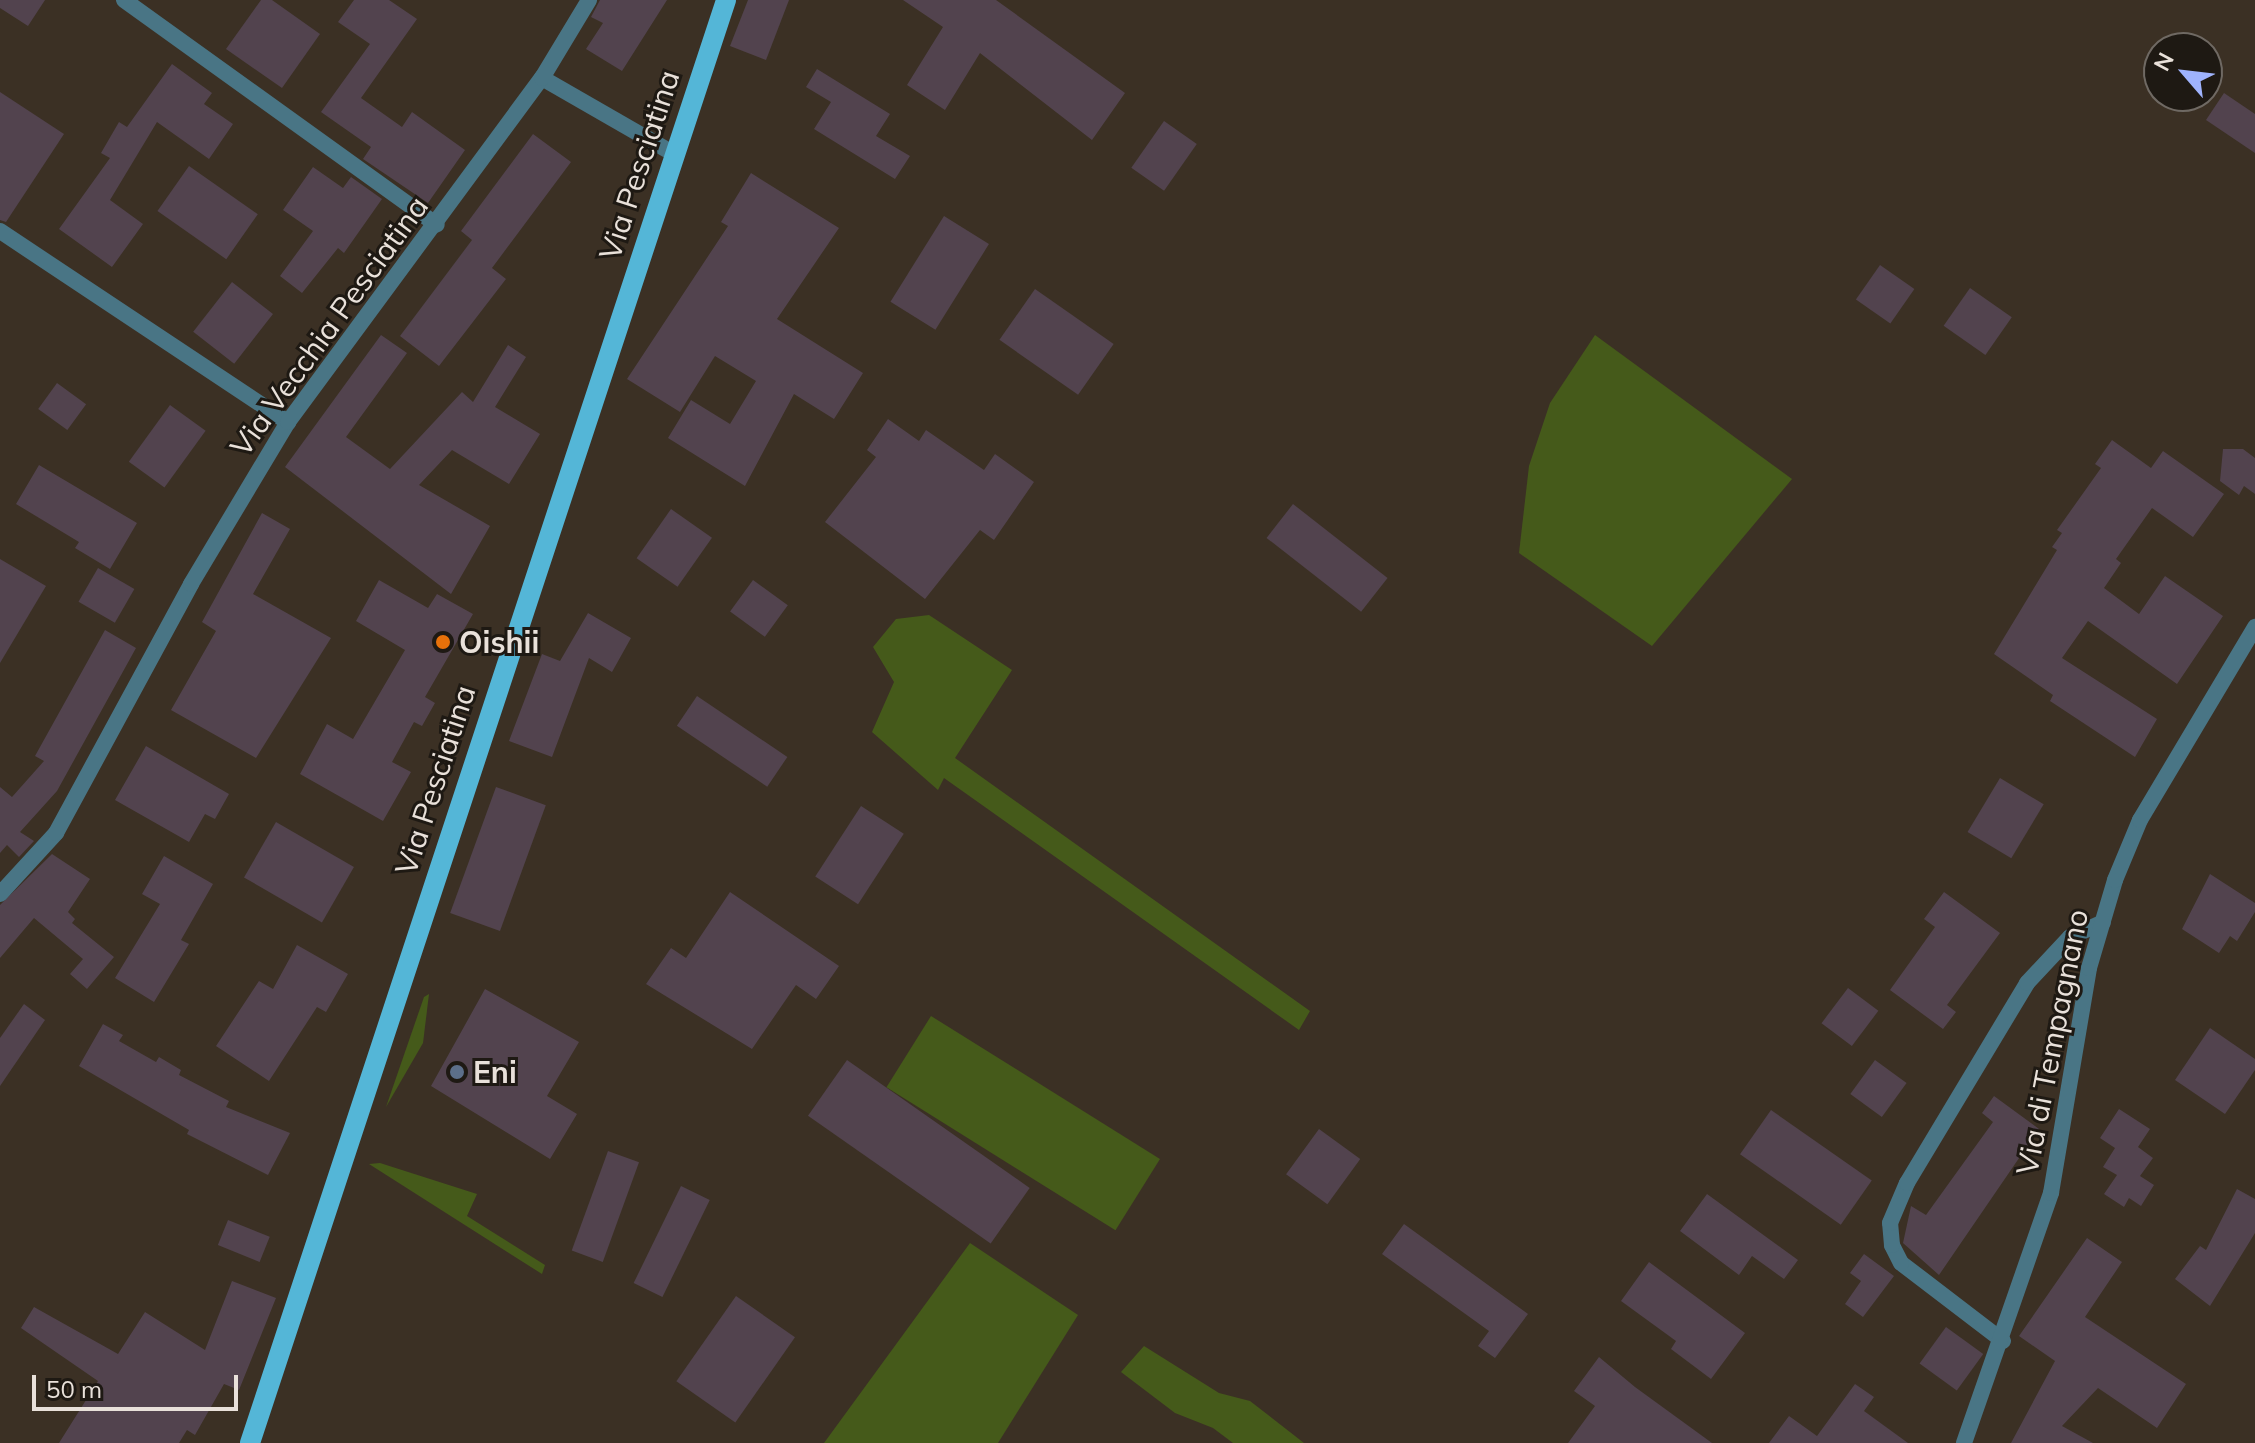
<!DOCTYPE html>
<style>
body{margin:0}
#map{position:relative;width:2255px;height:1443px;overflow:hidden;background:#3b3024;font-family:Mulish,sans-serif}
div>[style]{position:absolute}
.green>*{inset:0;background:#455a1a;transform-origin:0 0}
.building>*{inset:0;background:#52434e;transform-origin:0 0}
.street>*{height:16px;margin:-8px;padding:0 8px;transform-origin:8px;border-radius:8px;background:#497585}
.primary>*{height:20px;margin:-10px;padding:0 10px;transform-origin:10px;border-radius:10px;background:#54b6d7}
.dots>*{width:22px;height:22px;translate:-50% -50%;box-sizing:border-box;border:4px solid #1e1913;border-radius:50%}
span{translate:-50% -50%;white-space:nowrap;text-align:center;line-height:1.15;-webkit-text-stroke:6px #1e1913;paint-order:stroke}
.street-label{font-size:30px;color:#e9e1da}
.poi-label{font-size:30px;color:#e9e1da;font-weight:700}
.left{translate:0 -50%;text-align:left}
.north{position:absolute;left:2143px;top:32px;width:80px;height:80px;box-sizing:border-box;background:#1e1913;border:2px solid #6f6963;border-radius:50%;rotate:298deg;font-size:22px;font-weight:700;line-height:32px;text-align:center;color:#e9e1da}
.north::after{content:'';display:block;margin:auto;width:28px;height:36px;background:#9fb3fd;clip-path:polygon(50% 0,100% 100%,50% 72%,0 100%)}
.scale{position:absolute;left:32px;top:1375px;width:206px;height:36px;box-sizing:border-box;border:4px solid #e9e1da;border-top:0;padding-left:10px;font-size:24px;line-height:28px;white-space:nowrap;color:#e9e1da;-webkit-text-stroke:6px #1e1913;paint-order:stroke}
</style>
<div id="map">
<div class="green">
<i style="clip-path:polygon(1595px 335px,1792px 479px,1652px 646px,1519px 553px,1529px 466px,1550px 403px)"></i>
<i style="clip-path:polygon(929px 615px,1012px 670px,955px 758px,1310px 1011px,1299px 1030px,944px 778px,938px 790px,872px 732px,894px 682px,873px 647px,896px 619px)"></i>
<i style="clip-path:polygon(429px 994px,423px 1043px,386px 1107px,424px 997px)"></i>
<i style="left:931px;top:1016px;width:270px;height:84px;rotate:32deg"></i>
<i style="clip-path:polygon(380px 1163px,477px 1194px,467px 1216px,545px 1265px,542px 1274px,369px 1164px)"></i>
<i style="clip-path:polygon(970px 1243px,1078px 1315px,998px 1443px,824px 1443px)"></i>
<i style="clip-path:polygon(1144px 1346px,1219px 1393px,1250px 1401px,1304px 1443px,1233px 1443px,1213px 1428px,1175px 1413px,1121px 1372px)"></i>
</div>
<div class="building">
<i style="clip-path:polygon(0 0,45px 0,28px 26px,0 8px)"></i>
<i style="clip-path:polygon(261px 0,272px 0,320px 34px,282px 88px,226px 49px)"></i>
<i style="clip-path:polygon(354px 0,389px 0,417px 19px,361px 98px,402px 127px,412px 112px,465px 150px,428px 203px,363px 159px,371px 147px,321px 112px,370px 44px,338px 22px)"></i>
<i style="clip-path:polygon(600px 0,667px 0,622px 71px,586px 49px,603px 23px,591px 17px)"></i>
<i style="clip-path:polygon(748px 0,789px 0,766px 60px,730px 46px)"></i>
<i style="clip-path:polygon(903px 0,996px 0,1125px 93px,1092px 140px,980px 53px,945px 110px,907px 85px,943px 27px)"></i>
<i style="clip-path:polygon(172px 64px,212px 93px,204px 104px,233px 124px,209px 159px,157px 122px,110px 200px,143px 224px,112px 267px,59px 229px,110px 158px,101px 153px,119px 122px,127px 127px)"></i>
<i style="clip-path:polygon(817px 69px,890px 114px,876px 136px,910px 156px,895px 179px,814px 129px,831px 102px,806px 87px)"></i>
<i style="clip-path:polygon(0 92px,64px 134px,6px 222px,0 220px)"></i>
<i style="clip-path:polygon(2224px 93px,2255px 114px,2255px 153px,2206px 120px)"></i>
<i style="left:1164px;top:121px;width:40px;height:57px;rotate:35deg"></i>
<i style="clip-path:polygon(533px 134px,571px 162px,492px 268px,506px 279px,439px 366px,400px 336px,472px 240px,461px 231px)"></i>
<i style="left:189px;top:166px;width:84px;height:55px;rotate:35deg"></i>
<i style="clip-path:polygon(313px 167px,343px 188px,351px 177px,382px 199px,344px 253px,338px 248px,302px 293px,280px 276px,313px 231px,283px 210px)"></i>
<i style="clip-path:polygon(751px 173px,839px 228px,777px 319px,863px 373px,834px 419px,794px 394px,745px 486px,668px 438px,691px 400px,730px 424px,756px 381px,715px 356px,680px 412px,627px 379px,728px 226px,721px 222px)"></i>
<i style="left:944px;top:216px;width:53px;height:101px;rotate:32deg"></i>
<i style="left:1880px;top:265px;width:42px;height:42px;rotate:35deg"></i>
<i style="left:232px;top:282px;width:52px;height:63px;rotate:38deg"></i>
<i style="left:1970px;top:288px;width:51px;height:46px;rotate:35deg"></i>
<i style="left:1035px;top:289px;width:96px;height:62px;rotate:35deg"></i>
<i style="clip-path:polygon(381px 335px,407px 353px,346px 437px,390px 469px,462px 392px,473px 402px,508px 345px,526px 357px,495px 407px,540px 434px,509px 484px,452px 450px,419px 485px,490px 526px,451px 594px,285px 467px)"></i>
<i style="left:57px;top:383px;width:36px;height:32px;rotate:36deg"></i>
<i style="left:170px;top:405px;width:44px;height:70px;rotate:36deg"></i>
<i style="clip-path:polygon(888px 419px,919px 441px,926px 430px,984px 470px,995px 454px,1034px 482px,994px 540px,980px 530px,925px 599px,825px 522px,876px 457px,867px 450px)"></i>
<i style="clip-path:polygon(2112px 440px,2151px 468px,2163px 451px,2224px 494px,2193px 537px,2152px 508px,2116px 559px,2121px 563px,2104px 588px,2139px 614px,2165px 576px,2223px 616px,2177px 684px,2088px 621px,2062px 658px,2157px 719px,2135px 757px,2050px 701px,2053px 695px,1994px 654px,2057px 550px,2052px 547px,2062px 533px,2057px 530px,2101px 468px,2095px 464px)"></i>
<i style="clip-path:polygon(2223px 449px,2243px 449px,2255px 458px,2255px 494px,2244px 486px,2239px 495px,2220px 481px)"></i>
<i style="clip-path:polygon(39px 465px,137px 523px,110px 569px,75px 548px,79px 542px,16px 504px)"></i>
<i style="left:1293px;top:504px;width:120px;height:43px;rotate:38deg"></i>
<i style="left:671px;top:509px;width:50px;height:60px;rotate:35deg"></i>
<i style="clip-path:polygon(262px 513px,290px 529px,253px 594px,331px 638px,256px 758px,171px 710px,216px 631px,202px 622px)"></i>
<i style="clip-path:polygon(0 559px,46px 586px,0 663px)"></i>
<i style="left:98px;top:568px;width:42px;height:39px;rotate:30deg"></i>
<i style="clip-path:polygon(379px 580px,428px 608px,437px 594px,473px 614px,425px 697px,435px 703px,422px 726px,414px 722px,392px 762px,411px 772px,383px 821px,300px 774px,327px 724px,353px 739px,405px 650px,356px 621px)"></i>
<i style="left:753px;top:580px;width:43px;height:39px;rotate:36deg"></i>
<i style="clip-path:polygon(588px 613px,631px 638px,612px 672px,589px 658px,552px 757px,509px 741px,542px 654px,560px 661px)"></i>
<i style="clip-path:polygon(105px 630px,136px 648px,57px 791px,20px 832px,34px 841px,19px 857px,7px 845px,0 853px,0 787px,12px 797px,44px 761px,35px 756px)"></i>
<i style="left:697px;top:696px;width:109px;height:36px;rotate:34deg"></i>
<i style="clip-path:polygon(146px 746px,229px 794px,215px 819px,205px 814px,189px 842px,115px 800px)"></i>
<i style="left:2000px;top:778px;width:51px;height:63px;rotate:31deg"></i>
<i style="left:496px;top:787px;width:53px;height:134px;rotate:20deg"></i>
<i style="left:861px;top:806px;width:51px;height:84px;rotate:33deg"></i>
<i style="left:276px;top:822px;width:90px;height:64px;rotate:30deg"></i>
<i style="clip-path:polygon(52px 854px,90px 879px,68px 912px,75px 919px,72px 923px,114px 957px,87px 989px,70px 974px,83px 959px,34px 918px,0 958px,0 905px)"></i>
<i style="clip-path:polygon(164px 856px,213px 884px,181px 940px,189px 944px,154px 1002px,115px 978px,160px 904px,142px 894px)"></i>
<i style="clip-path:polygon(2210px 874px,2255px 903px,2255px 912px,2237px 941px,2230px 936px,2219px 953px,2182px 929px)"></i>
<i style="clip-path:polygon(730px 892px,839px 966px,816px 999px,796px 985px,752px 1049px,646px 984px,671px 948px,686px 958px)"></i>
<i style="clip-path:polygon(1944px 892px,2000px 933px,1947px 1005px,1956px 1012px,1943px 1029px,1890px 990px,1935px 927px,1924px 919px)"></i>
<i style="clip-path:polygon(297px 945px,348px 974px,326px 1012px,317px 1007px,269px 1081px,216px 1046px,259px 981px,273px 989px)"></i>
<i style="left:1848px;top:988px;width:38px;height:44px;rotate:37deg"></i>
<i style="clip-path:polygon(485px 989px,579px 1042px,547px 1096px,577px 1114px,550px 1159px,431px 1086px)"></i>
<i style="clip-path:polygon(24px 1004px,45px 1020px,0 1086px,0 1038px)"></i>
<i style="clip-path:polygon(103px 1024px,123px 1035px,119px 1041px,156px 1062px,159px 1057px,181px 1070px,179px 1075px,229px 1101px,226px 1107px,290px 1133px,268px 1175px,187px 1134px,189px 1130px,79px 1066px)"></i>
<i style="clip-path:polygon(2210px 1028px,2255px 1059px,2255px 1070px,2225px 1114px,2175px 1080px)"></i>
<i style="left:847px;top:1060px;width:223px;height:68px;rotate:35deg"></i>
<i style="left:1875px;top:1060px;width:39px;height:42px;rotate:36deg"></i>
<i style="clip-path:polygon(1994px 1096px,2039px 1129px,1939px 1275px,1903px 1243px,1911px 1206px,1926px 1215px,1993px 1122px,1982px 1113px)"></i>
<i style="clip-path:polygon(2119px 1109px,2150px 1129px,2138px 1147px,2153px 1158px,2140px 1176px,2154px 1185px,2141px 1206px,2129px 1198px,2124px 1207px,2104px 1194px,2117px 1175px,2103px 1167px,2115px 1148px,2100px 1138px)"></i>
<i style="left:1771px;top:1110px;width:123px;height:54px;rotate:35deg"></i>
<i style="left:1319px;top:1129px;width:51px;height:56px;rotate:36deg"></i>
<i style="left:608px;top:1151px;width:33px;height:106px;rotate:20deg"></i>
<i style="left:681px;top:1186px;width:32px;height:108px;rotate:26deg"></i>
<i style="clip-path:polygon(2237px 1189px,2255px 1199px,2255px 1233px,2210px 1306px,2175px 1279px,2200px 1246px,2206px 1250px)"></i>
<i style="clip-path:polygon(1707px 1194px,1798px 1260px,1784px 1279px,1752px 1256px,1739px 1275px,1680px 1231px)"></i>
<i style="left:228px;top:1220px;width:45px;height:27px;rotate:22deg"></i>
<i style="clip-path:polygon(1404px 1224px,1528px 1314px,1495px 1358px,1478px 1346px,1489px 1331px,1382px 1254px)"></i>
<i style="clip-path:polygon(2087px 1238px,2122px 1262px,2085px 1317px,2186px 1384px,2157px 1428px,2098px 1388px,2062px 1426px,2093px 1443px,2011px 1443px,2055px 1361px,2019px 1336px)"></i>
<i style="clip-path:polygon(1864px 1254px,1894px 1276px,1863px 1317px,1845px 1304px,1861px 1281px,1850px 1273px)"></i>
<i style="clip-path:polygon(1649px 1262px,1745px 1333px,1711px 1379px,1671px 1349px,1676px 1341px,1621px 1301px)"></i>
<i style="clip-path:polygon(232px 1281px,276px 1298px,239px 1390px,224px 1384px,195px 1435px,187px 1430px,179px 1443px,59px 1443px,98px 1381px,21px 1328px,34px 1307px,118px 1354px,145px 1312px,205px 1350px)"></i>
<i style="left:736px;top:1296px;width:72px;height:104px;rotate:35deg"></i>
<i style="left:1946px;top:1327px;width:46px;height:45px;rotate:36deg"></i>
<i style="clip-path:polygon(1599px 1357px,1635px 1387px,1712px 1443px,1568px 1443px,1595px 1406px,1574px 1391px)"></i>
<i style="clip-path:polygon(1855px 1384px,1874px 1397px,1864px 1411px,1908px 1443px,1769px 1443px,1789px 1416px,1817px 1436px)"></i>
</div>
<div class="street">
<i style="left:124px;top:0;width:385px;rotate:35.7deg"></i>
<i style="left:542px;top:78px;width:152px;rotate:29.9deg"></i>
<i style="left:0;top:231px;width:346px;rotate:33.6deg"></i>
<i style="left:0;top:894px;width:83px;rotate:-47.4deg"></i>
<i style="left:56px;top:833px;width:283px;rotate:-61.5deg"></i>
<i style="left:191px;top:584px;width:189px;rotate:-59.1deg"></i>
<i style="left:288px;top:422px;width:428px;rotate:-53.6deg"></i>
<i style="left:542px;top:78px;width:91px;rotate:-58.9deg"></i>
<i style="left:2003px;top:1341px;width:128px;rotate:-142.6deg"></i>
<i style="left:1901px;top:1263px;width:20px;rotate:-117deg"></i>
<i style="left:1892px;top:1245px;width:22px;rotate:-95deg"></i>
<i style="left:1890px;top:1223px;width:43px;rotate:-67deg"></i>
<i style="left:1907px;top:1183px;width:233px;rotate:-59deg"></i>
<i style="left:2027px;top:983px;width:63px;rotate:-46.9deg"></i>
<i style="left:2070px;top:937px;width:36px;rotate:-24deg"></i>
<i style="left:1964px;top:1443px;width:265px;rotate:-70.8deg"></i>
<i style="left:2051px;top:1193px;width:228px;rotate:-80.4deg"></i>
<i style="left:2089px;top:968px;width:92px;rotate:-73.5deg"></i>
<i style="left:2115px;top:880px;width:65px;rotate:-67.4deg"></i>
<i style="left:2140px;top:820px;width:225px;rotate:-59.2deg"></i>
</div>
<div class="primary">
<i style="left:250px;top:1443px;width:1519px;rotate:-71.74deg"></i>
</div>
<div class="dots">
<i style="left:443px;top:642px;background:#e8710a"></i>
<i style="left:457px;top:1072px;background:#5c6f8a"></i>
</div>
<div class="street-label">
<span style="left:639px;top:165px;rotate:-72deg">Via Pesciatina</span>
<span style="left:329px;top:326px;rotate:-54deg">Via Vecchia Pesciatina</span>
<span style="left:435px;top:780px;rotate:-72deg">Via Pesciatina</span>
<span style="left:2052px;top:1042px;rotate:-79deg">Via di Tempagnano</span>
</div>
<div class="poi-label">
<span class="left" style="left:459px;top:642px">Oishii</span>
<span class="left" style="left:473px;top:1072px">Eni</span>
</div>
<div class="north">N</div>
<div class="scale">50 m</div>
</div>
